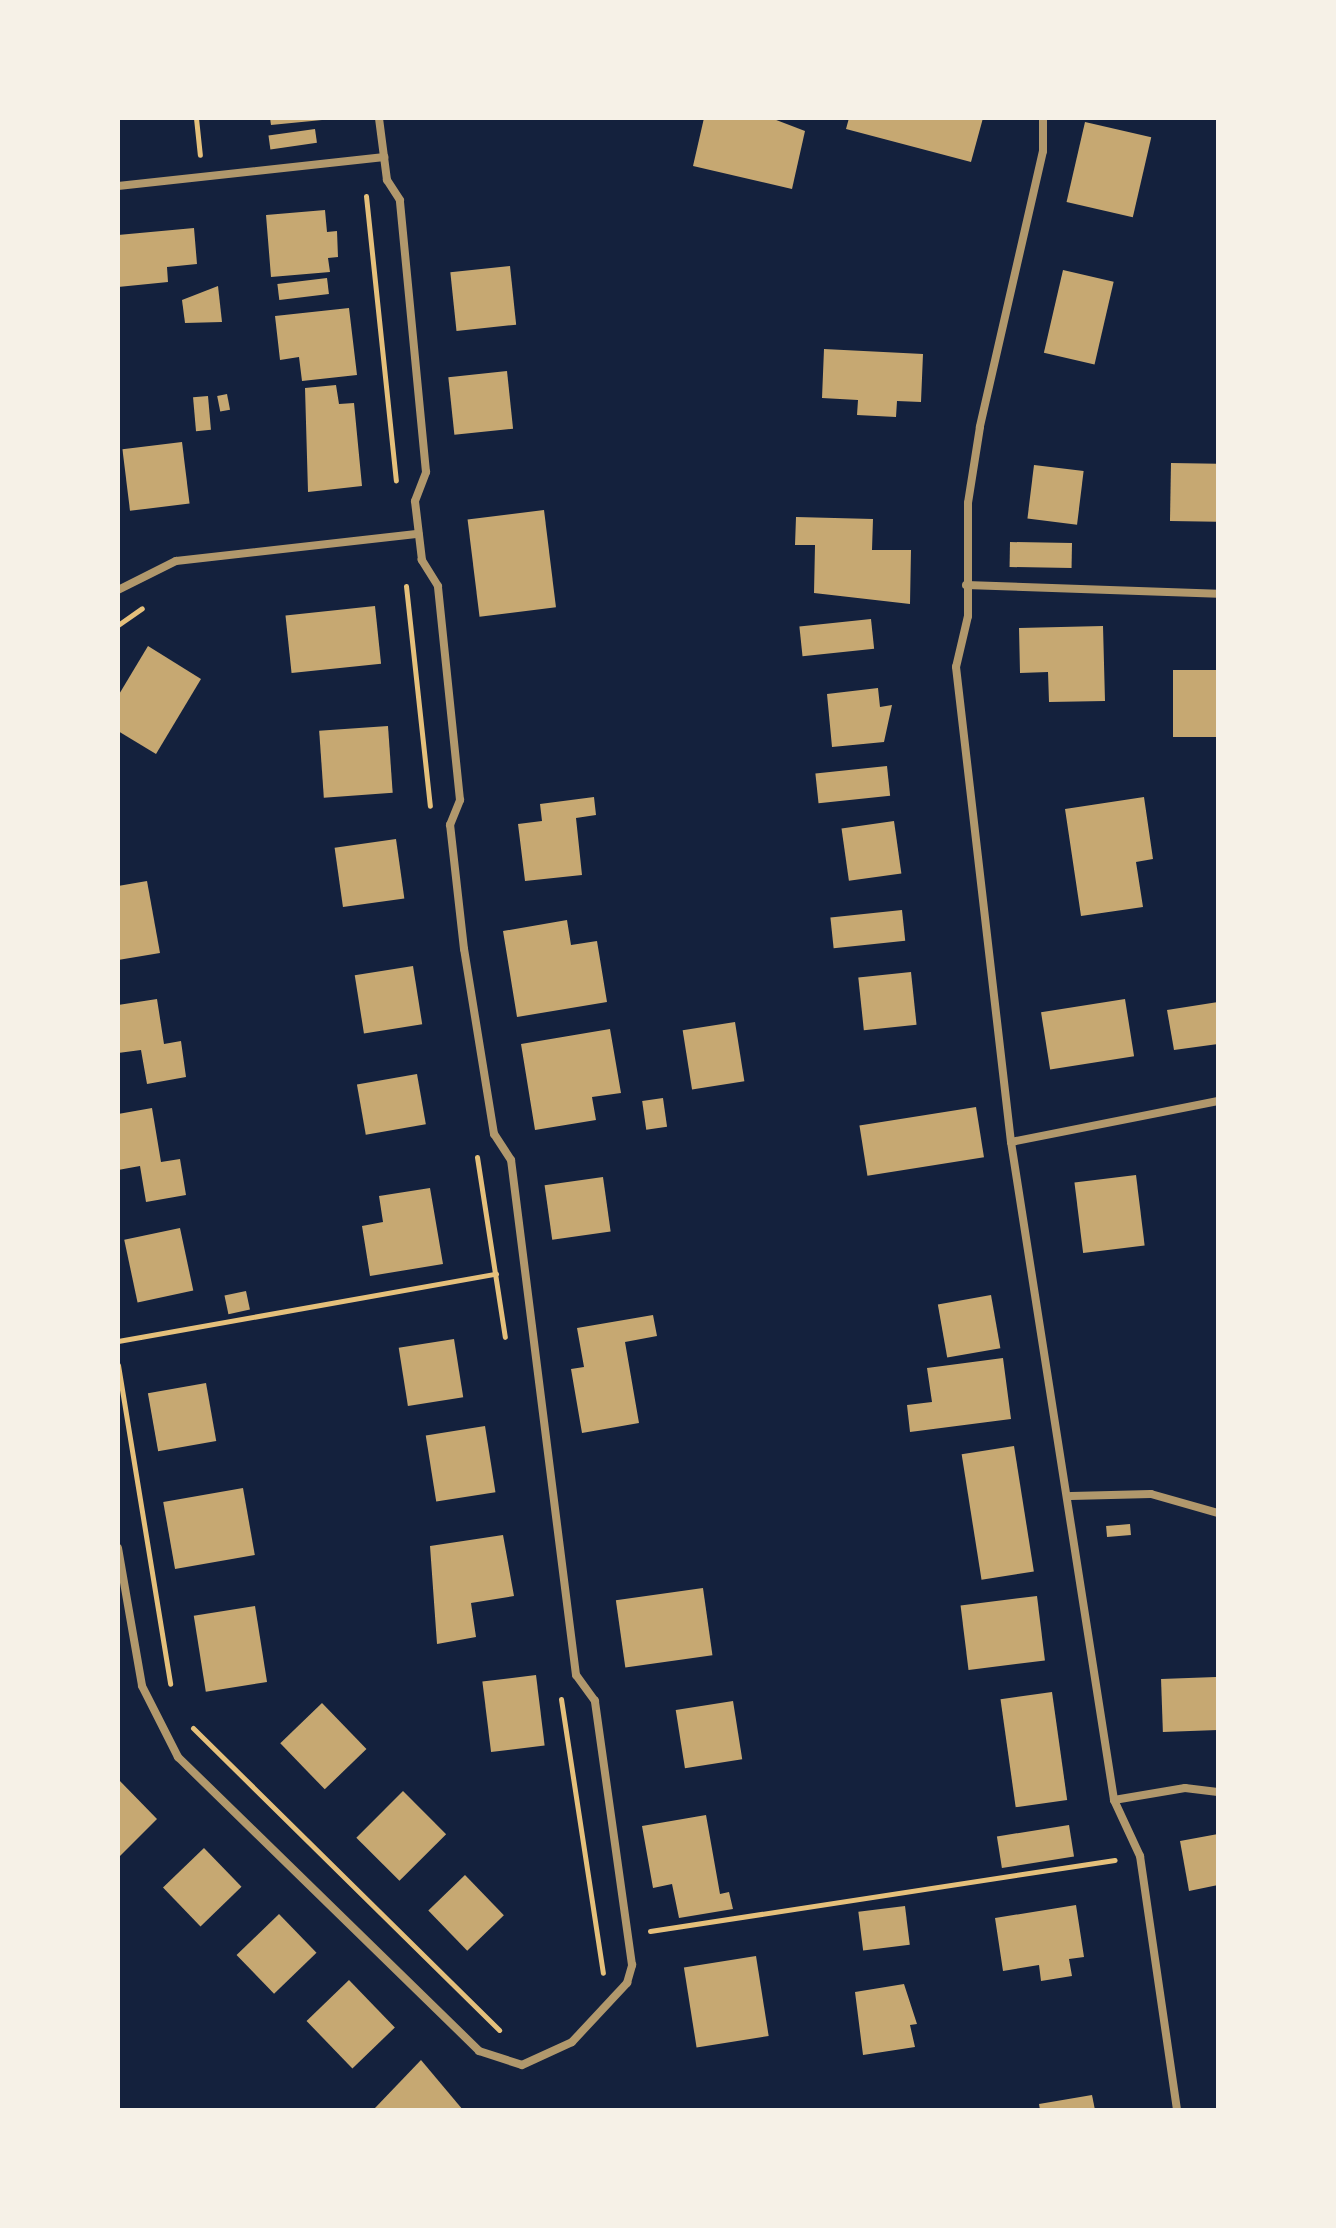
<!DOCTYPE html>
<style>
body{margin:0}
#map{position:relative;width:1336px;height:2228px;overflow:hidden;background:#14213d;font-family:"Work Sans",sans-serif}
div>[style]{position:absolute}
.building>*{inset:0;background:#c6a872;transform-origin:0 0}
.path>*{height:5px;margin:-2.5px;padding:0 2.5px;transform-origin:2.5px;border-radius:2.5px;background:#e5c07b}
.minor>*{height:8px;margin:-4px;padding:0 4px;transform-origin:4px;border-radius:4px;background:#b1986c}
span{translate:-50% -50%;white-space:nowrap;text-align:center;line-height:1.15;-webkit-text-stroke:8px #f6f1e7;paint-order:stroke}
.frame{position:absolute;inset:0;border:120px solid #f6f1e7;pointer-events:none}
</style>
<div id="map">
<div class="building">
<i style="clip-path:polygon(270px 118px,322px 118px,322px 120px,271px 125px)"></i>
<i style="clip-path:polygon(704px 118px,771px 118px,805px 131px,792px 189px,693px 166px)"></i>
<i style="clip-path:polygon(849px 118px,983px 118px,971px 162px,846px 129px)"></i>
<i style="left:1085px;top:122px;width:68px;height:82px;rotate:13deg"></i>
<i style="left:315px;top:129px;width:14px;height:47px;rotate:82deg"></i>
<i style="clip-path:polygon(325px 210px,327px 232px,337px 231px,338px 257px,328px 258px,330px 272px,271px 277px,266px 215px)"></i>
<i style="clip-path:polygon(194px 228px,197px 264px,167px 267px,168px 282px,118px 287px,118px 235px)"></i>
<i style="left:510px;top:266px;width:59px;height:60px;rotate:84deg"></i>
<i style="left:1063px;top:270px;width:52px;height:85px;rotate:13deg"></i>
<i style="left:327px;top:278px;width:16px;height:50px;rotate:83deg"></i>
<i style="clip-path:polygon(218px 286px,222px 322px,185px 323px,182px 300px)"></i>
<i style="clip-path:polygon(349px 308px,357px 375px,302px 381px,299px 357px,280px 360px,275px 316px)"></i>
<i style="clip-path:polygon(824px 349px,923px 354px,921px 402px,897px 401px,896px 417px,857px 415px,858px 400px,822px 398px)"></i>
<i style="left:507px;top:371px;width:58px;height:59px;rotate:84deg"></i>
<i style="clip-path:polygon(336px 385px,339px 404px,354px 403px,362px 486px,308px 492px,305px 388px)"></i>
<i style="left:227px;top:394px;width:16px;height:10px;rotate:79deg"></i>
<i style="left:208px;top:396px;width:34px;height:15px;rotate:85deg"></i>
<i style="left:182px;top:442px;width:62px;height:60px;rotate:83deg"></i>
<i style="left:1171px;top:463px;width:47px;height:58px;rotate:1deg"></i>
<i style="left:1034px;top:465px;width:50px;height:54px;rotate:7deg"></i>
<i style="left:544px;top:510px;width:98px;height:77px;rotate:83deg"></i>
<i style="clip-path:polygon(796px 517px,873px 519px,872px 550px,911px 550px,910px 604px,814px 593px,815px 545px,795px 545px)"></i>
<i style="left:1010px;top:542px;width:62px;height:25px;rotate:1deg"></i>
<i style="left:375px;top:606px;width:58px;height:90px;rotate:84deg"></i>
<i style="left:871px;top:619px;width:30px;height:72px;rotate:84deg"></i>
<i style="clip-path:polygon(1103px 626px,1105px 701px,1049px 702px,1048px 672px,1020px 673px,1019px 628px)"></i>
<i style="clip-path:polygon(148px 646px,201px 679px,156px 754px,118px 731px,118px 696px)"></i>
<i style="left:1218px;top:670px;width:67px;height:45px;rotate:90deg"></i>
<i style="clip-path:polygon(878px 688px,880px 707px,892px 705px,884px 742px,832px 747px,827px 694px)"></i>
<i style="left:388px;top:726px;width:67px;height:69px;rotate:86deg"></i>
<i style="left:887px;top:766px;width:30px;height:72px;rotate:84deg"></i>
<i style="clip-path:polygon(594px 797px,596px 815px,576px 818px,582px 875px,525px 881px,518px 824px,542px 821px,540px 804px)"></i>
<i style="clip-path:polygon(1144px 797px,1153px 859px,1136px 862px,1143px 907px,1081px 916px,1065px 809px)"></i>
<i style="left:894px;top:821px;width:53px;height:53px;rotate:82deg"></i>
<i style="left:396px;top:839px;width:60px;height:62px;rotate:82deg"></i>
<i style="clip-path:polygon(147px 881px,160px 953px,118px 960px,118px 886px)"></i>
<i style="left:902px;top:910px;width:31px;height:72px;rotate:84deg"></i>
<i style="clip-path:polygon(567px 920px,571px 945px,597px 941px,607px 1002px,517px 1017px,503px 931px)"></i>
<i style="left:413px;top:966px;width:59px;height:59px;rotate:81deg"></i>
<i style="left:911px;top:972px;width:53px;height:53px;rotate:84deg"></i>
<i style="clip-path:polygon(157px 999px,164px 1044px,181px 1041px,186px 1077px,147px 1084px,141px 1050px,118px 1053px,118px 1005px)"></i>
<i style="left:1125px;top:999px;width:58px;height:85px;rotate:81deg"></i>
<i style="clip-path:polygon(1218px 1002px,1218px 1044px,1174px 1050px,1167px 1010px)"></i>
<i style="left:735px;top:1022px;width:60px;height:53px;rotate:81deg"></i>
<i style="clip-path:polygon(610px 1029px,621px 1093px,592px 1097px,596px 1120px,535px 1130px,521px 1044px)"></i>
<i style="left:417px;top:1074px;width:51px;height:61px;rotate:80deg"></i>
<i style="left:663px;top:1098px;width:29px;height:21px;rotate:82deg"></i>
<i style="left:976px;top:1107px;width:51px;height:118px;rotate:81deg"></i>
<i style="clip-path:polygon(152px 1108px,161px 1162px,180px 1159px,186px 1195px,146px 1202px,140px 1166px,118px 1170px,118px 1114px)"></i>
<i style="left:1136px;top:1175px;width:71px;height:62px;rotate:83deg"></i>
<i style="left:603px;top:1177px;width:55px;height:59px;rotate:82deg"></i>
<i style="clip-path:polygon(430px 1188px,443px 1264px,370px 1276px,362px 1226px,383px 1222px,379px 1196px)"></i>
<i style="left:180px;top:1228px;width:64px;height:57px;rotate:78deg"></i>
<i style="left:246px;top:1291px;width:19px;height:22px;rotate:78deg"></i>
<i style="left:991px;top:1295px;width:54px;height:54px;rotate:80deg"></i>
<i style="clip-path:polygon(653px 1315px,657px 1336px,625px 1342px,639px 1423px,582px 1433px,571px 1369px,584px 1367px,577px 1328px)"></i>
<i style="left:454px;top:1339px;width:59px;height:56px;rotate:81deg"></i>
<i style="clip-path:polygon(1003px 1358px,1011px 1419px,910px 1432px,907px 1405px,932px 1402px,927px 1368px)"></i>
<i style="left:206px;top:1383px;width:59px;height:59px;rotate:80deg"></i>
<i style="left:485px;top:1426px;width:67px;height:60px;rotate:81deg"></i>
<i style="left:1014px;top:1446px;width:127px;height:53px;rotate:81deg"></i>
<i style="left:243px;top:1488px;width:68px;height:81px;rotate:80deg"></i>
<i style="left:1130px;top:1524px;width:11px;height:24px;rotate:85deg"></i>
<i style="clip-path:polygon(503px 1535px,514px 1596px,471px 1603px,476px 1637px,437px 1644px,430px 1546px)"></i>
<i style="left:703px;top:1588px;width:68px;height:88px;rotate:82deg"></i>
<i style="left:1037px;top:1596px;width:65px;height:77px;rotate:83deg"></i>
<i style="left:255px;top:1606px;width:77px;height:62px;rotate:81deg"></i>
<i style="left:536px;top:1675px;width:71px;height:54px;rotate:83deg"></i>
<i style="left:1216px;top:1677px;width:53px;height:55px;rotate:88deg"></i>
<i style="left:1052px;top:1692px;width:109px;height:52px;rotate:82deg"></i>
<i style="left:733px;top:1701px;width:59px;height:58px;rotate:81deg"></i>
<i style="left:322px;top:1703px;width:64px;height:58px;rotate:46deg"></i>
<i style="clip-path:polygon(118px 1779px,157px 1819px,118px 1858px)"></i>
<i style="left:403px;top:1791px;width:61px;height:66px;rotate:45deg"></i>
<i style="clip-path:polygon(706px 1815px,720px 1894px,729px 1892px,733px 1909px,679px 1918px,672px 1884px,653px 1888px,642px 1826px)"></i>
<i style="left:1069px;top:1825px;width:32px;height:73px;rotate:81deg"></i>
<i style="clip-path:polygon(1218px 1834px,1218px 1885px,1189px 1891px,1180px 1841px)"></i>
<i style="left:204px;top:1848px;width:54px;height:57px;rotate:46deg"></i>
<i style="left:465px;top:1875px;width:56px;height:51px;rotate:46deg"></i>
<i style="clip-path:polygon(1076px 1905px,1084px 1957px,1069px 1959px,1072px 1976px,1041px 1981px,1039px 1965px,1003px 1971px,995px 1918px)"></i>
<i style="left:905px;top:1906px;width:39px;height:47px;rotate:83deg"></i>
<i style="left:279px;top:1914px;width:54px;height:59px;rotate:46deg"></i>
<i style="left:756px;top:1956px;width:81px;height:73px;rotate:81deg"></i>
<i style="left:349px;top:1980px;width:66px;height:59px;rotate:46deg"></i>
<i style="clip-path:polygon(904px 1984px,917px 2024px,910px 2025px,915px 2047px,863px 2055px,855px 1992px)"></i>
<i style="clip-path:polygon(421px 2060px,463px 2110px,376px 2110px,375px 2108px)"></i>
<i style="clip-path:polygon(1092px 2095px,1095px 2110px,1040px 2110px,1039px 2104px)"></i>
</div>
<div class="path">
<i style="left:196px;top:118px;width:37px;rotate:84deg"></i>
<i style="left:366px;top:196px;width:286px;rotate:84deg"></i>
<i style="left:406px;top:586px;width:221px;rotate:83.8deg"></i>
<i style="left:118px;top:625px;width:29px;rotate:-35deg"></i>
<i style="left:477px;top:1157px;width:182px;rotate:81.2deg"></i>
<i style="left:118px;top:1341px;width:384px;rotate:-10.1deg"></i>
<i style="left:118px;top:1365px;width:323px;rotate:80.7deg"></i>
<i style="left:561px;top:1699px;width:277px;rotate:81.3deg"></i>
<i style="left:193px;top:1728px;width:430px;rotate:44.6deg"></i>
<i style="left:650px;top:1931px;width:470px;rotate:-8.7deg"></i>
</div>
<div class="minor">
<i style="left:1043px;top:118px;width:33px;rotate:90deg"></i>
<i style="left:1043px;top:151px;width:283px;rotate:102.9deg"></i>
<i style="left:980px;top:427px;width:77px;rotate:99deg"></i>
<i style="left:968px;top:503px;width:113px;rotate:90deg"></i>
<i style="left:968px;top:616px;width:52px;rotate:103.2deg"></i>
<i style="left:956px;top:667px;width:478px;rotate:83.4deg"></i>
<i style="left:1011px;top:1142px;width:666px;rotate:81.1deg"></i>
<i style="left:1114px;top:1800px;width:62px;rotate:65.1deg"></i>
<i style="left:1140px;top:1856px;width:257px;rotate:81.7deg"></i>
<i style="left:118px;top:186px;width:268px;rotate:-6.2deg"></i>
<i style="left:966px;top:585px;width:252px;rotate:2deg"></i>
<i style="left:118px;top:590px;width:65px;rotate:-26.6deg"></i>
<i style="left:176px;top:561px;width:244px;rotate:-6.4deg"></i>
<i style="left:1011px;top:1142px;width:211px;rotate:-11.2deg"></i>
<i style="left:1071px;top:1496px;width:80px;rotate:-1.4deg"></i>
<i style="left:1151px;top:1494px;width:70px;rotate:15.8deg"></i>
<i style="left:118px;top:1548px;width:140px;rotate:80.1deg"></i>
<i style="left:142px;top:1686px;width:80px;rotate:63.1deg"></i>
<i style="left:178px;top:1757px;width:421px;rotate:44.3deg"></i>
<i style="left:479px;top:2051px;width:45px;rotate:18deg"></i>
<i style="left:522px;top:2065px;width:55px;rotate:-24.7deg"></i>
<i style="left:572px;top:2042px;width:81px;rotate:-47deg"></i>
<i style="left:627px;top:1983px;width:19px;rotate:-74deg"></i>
<i style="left:632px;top:1965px;width:267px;rotate:-98deg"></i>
<i style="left:595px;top:1701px;width:32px;rotate:-126deg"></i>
<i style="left:576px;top:1675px;width:519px;rotate:-97.19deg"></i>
<i style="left:511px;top:1160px;width:31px;rotate:-123deg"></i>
<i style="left:494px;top:1134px;width:187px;rotate:-99.2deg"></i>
<i style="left:464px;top:949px;width:125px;rotate:-96.4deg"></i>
<i style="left:450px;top:825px;width:27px;rotate:-68deg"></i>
<i style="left:460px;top:800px;width:215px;rotate:-95.9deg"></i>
<i style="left:438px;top:586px;width:31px;rotate:-122deg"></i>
<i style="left:422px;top:560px;width:59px;rotate:-96.8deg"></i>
<i style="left:415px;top:501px;width:31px;rotate:-69deg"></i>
<i style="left:426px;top:472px;width:273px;rotate:-95.5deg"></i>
<i style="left:400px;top:200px;width:24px;rotate:-123deg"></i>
<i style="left:387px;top:180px;width:63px;rotate:-97.4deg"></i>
<i style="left:1114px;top:1800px;width:72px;rotate:-9.6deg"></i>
<i style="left:1185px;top:1788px;width:33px;rotate:7deg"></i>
</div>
<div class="frame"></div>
</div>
